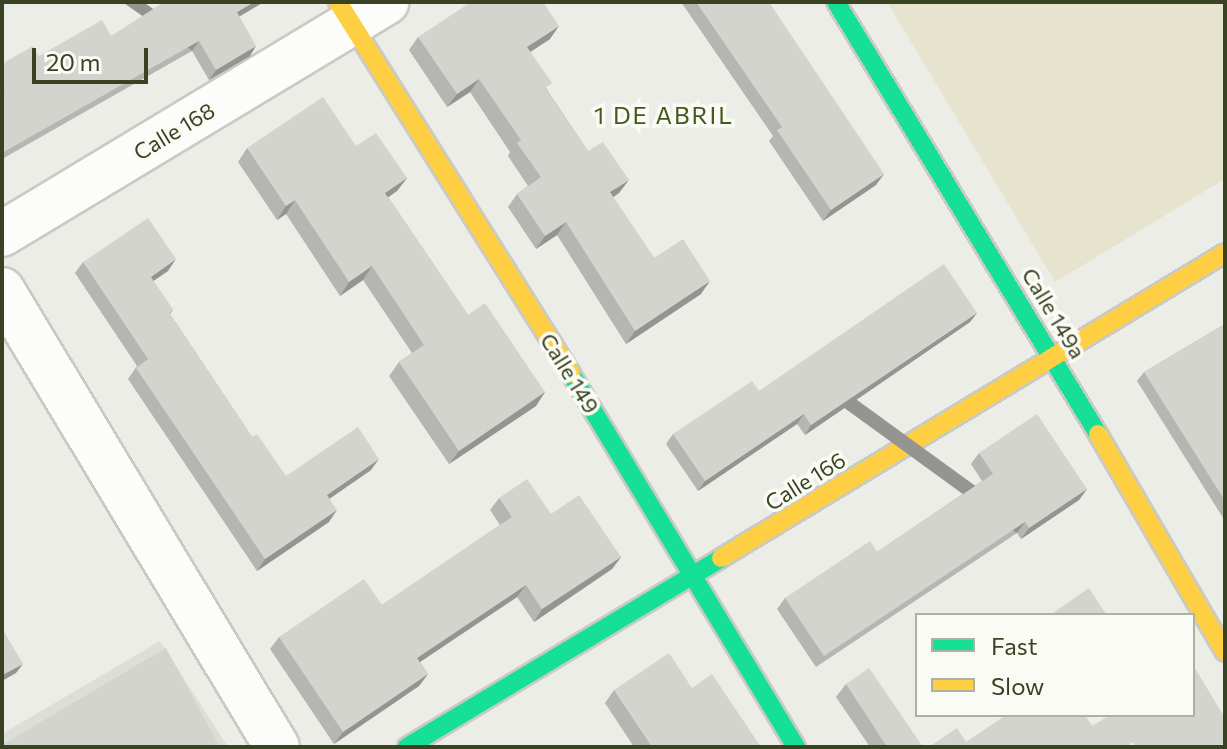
<!DOCTYPE html>
<style>
body{margin:0}
#map{position:relative;width:1227px;height:749px;overflow:hidden;background:#ecede7;font-family:Commissioner,sans-serif}
div>[style]{position:absolute}
.built>*{inset:0;background:#dddfd5}
.green>*{inset:0;background:#e6e4cf}
.roads{filter:drop-shadow(2px 0 #c9cac4) drop-shadow(-2px 0 #c9cac4) drop-shadow(0 2px #c9cac4) drop-shadow(0 -2px #c9cac4)}
.street>*{height:44px;margin:-22px;padding:0 22px;transform-origin:22px;border-radius:22px;background:#fcfcfb}
.fast>*{height:18px;margin:-9px;padding:0 9px;transform-origin:9px;border-radius:9px;background:#16e098}
.slow>*{height:18px;margin:-9px;padding:0 9px;transform-origin:9px;border-radius:9px;background:#ffcf43}
.wall>*{inset:0;background:#b5b6b1}
.shaded-wall>*{inset:0;background:#949490;transform-origin:0 0}
.building>*{inset:0;background:#d3d4ce}
span{translate:-50% -50%;white-space:nowrap;text-align:center;line-height:1.15;-webkit-text-stroke:7px #fbfbf6;paint-order:stroke}
.street-label{font-size:22px;color:#384322}
.neighbourhood-label{font-size:24px;color:#42581c;letter-spacing:2px}
.frame{position:absolute;inset:0;border:4px solid #384322;pointer-events:none}
.legend{position:absolute;left:915px;top:613px;width:280px;height:104px;box-sizing:border-box;background:#fbfbf6;border:2px solid #adb1a1;margin:0;padding:10px 14px;list-style:none;font-size:24px;color:#384322}
.legend li{display:flex;align-items:center;gap:16px;height:40px}
.legend b{width:40px;border:2px solid #adb1a1}
.scale{position:absolute;left:32px;top:48px;width:116px;height:36px;box-sizing:border-box;border:4px solid #384322;border-top:0;padding-left:10px;font-size:24px;line-height:28px;white-space:nowrap;color:#384322;-webkit-text-stroke:6px #fbfbf6;paint-order:stroke}
</style>
<div id="map">
<div class="built">
<i style="clip-path:polygon(160px 641px,228px 747px,2px 747px,2px 734px)"></i>
</div>
<div class="green">
<i style="clip-path:polygon(887px 2px,1225px 2px,1225px 179px,1055px 282px)"></i>
</div>
<div class="roads">
<div class="street">
<i style="left:2px;top:234px;width:449px;rotate:-31.1deg"></i>
<i style="left:2px;top:290px;width:533px;rotate:58.96deg"></i>
</div>
<div class="fast">
<i style="left:836px;top:2px;width:505px;rotate:58.76deg"></i>
<i style="left:571px;top:374px;width:436px;rotate:58.9deg"></i>
<i style="left:407px;top:747px;width:366px;rotate:-31deg"></i>
</div>
<div class="slow">
<i style="left:338px;top:2px;width:439px;rotate:57.9deg"></i>
<i style="left:1098px;top:434px;width:252px;rotate:59.8deg"></i>
<i style="left:721px;top:558px;width:589px;rotate:-31.18deg"></i>
</div>
</div>
<div class="wall">
<i style="clip-path:polygon(681px 2px,769px 2px,876px 185px,823px 221px,769px 141px,773px 136px)"></i>
<i style="clip-path:polygon(239px 16px,250px 56px,209px 80px,192px 51px,2px 159px,2px 64px)"></i>
<i style="clip-path:polygon(418px 37px,550px 39px,530px 52px,547px 90px,588px 151px,619px 193px,613px 197px,654px 258px,701px 294px,626px 344px,557px 235px,536px 249px,508px 207px,517px 194px,528px 186px,508px 156px,510px 152px,470px 92px,447px 107px,409px 50px)"></i>
<i style="clip-path:polygon(356px 146px,407px 178px,397px 191px,388px 197px,468px 315px,545px 392px,536px 406px,449px 464px,389px 376px,399px 362px,412px 353px,363px 280px,340px 296px,286px 214px,277px 220px,238px 162px,247px 148px)"></i>
<i style="clip-path:polygon(83px 262px,168px 271px,153px 281px,173px 310px,170px 314px,252px 437px,286px 476px,371px 470px,329px 499px,329px 522px,257px 571px,128px 379px,137px 366px,75px 273px)"></i>
<i style="clip-path:polygon(977px 313px,970px 322px,805px 435px,797px 424px,698px 491px,666px 444px,673px 434px,759px 391px)"></i>
<i style="clip-path:polygon(1225px 324px,1225px 521px,1137px 381px,1144px 372px)"></i>
<i style="clip-path:polygon(979px 453px,1087px 489px,1079px 500px,1021px 539px,1017px 533px,816px 667px,777px 609px,785px 598px,877px 552px,982px 481px,971px 464px)"></i>
<i style="clip-path:polygon(499px 498px,551px 514px,621px 557px,612px 569px,534px 622px,517px 597px,420px 662px,428px 674px,419px 686px,334px 744px,270px 649px,279px 637px,382px 605px,500px 525px,490px 510px)"></i>
<i style="clip-path:polygon(846px 684px,923px 747px,870px 747px,836px 697px)"></i>
<i style="clip-path:polygon(692px 688px,761px 747px,634px 747px,605px 703px,614px 690px)"></i>
</div>
<div class="shaded-wall">
<i style="clip-path:polygon(254px 2px,264px 2px,230px 22px,237px 12px)"></i>
<i style="clip-path:polygon(559px 26px,550px 39px,518px 60px,527px 47px)"></i>
<i style="left:199px;top:41px;width:12px;height:227px;rotate:125deg"></i>
<i style="clip-path:polygon(256px 46px,250px 56px,209px 80px,216px 70px)"></i>
<i style="clip-path:polygon(479px 79px,470px 92px,447px 107px,457px 94px)"></i>
<i style="clip-path:polygon(884px 174px,876px 185px,823px 221px,831px 210px)"></i>
<i style="clip-path:polygon(407px 178px,397px 191px,376px 206px,385px 193px)"></i>
<i style="clip-path:polygon(629px 180px,619px 193px,601px 206px,610px 192px)"></i>
<i style="clip-path:polygon(295px 200px,286px 214px,277px 220px,286px 206px)"></i>
<i style="clip-path:polygon(566px 222px,557px 235px,536px 249px,545px 236px)"></i>
<i style="clip-path:polygon(176px 259px,168px 271px,143px 288px,151px 277px)"></i>
<i style="clip-path:polygon(372px 266px,363px 280px,340px 296px,349px 282px)"></i>
<i style="clip-path:polygon(710px 281px,701px 294px,626px 344px,635px 331px)"></i>
<i style="clip-path:polygon(977px 313px,970px 322px,805px 435px,811px 425px)"></i>
<i style="clip-path:polygon(545px 392px,536px 406px,449px 464px,459px 451px)"></i>
<i style="clip-path:polygon(804px 414px,797px 424px,698px 491px,705px 481px)"></i>
<i style="clip-path:polygon(379px 459px,371px 470px,319px 506px,327px 495px)"></i>
<i style="clip-path:polygon(1087px 489px,1079px 500px,1021px 539px,1029px 528px)"></i>
<i style="clip-path:polygon(337px 510px,329px 522px,257px 571px,265px 559px)"></i>
<i style="left:1025px;top:522px;width:14px;height:242px;rotate:126deg"></i>
<i style="clip-path:polygon(621px 557px,612px 569px,534px 622px,542px 609px)"></i>
<i style="clip-path:polygon(526px 585px,517px 597px,408px 670px,417px 658px)"></i>
<i style="clip-path:polygon(23px 664px,16px 673px,2px 681px,2px 675px)"></i>
<i style="clip-path:polygon(428px 674px,419px 686px,334px 744px,343px 732px)"></i>
</div>
<div class="building">
<i style="clip-path:polygon(164px 2px,254px 2px,237px 12px,256px 46px,216px 70px,199px 41px,2px 153px,2px 93px,5px 91px,2px 87px,2px 64px,33px 46px,39px 56px,102px 20px,111px 36px)"></i>
<i style="clip-path:polygon(471px 2px,543px 2px,559px 26px,527px 47px,552px 83px,545px 88px,588px 151px,603px 142px,629px 180px,610px 192px,654px 258px,683px 239px,710px 281px,635px 331px,566px 222px,545px 236px,517px 194px,541px 177px,517px 143px,521px 140px,479px 79px,457px 94px,418px 37px)"></i>
<i style="clip-path:polygon(696px 2px,769px 2px,884px 174px,831px 210px,777px 130px,782px 127px)"></i>
<i style="clip-path:polygon(323px 97px,356px 146px,376px 133px,407px 178px,385px 193px,468px 315px,485px 303px,545px 392px,459px 451px,399px 362px,424px 345px,372px 266px,349px 282px,295px 200px,286px 206px,247px 148px)"></i>
<i style="clip-path:polygon(148px 218px,176px 259px,151px 277px,173px 310px,169px 313px,252px 437px,257px 434px,286px 476px,358px 427px,379px 459px,327px 495px,337px 510px,265px 559px,136px 368px,148px 359px,83px 262px)"></i>
<i style="clip-path:polygon(944px 264px,977px 313px,811px 425px,804px 414px,705px 481px,673px 434px,752px 381px,759px 391px)"></i>
<i style="clip-path:polygon(1225px 324px,1225px 501px,1144px 372px)"></i>
<i style="clip-path:polygon(1037px 414px,1087px 489px,1029px 528px,1025px 522px,824px 656px,785px 598px,870px 541px,877px 552px,993px 474px,979px 453px)"></i>
<i style="clip-path:polygon(527px 479px,551px 514px,579px 495px,621px 557px,542px 609px,526px 585px,417px 658px,428px 674px,343px 732px,279px 637px,364px 579px,382px 605px,512px 517px,499px 498px)"></i>
<i style="clip-path:polygon(1089px 588px,1106px 614px,1104px 615px,1050px 615px)"></i>
<i style="clip-path:polygon(2px 628px,23px 664px,2px 675px)"></i>
<i style="clip-path:polygon(166px 648px,220px 747px,2px 747px,2px 745px)"></i>
<i style="clip-path:polygon(669px 653px,692px 688px,712px 674px,761px 747px,652px 747px,614px 690px)"></i>
<i style="clip-path:polygon(1193px 665px,1225px 718px,1225px 742px,1218px 747px,1136px 747px,1133px 742px,1126px 747px,929px 747px,957px 728px,966px 742px,1006px 715px,1044px 715px,1045px 716px,1047px 715px,1085px 715px,1092px 726px,1110px 715px,1193px 715px)"></i>
<i style="clip-path:polygon(869px 668px,923px 747px,887px 747px,846px 684px)"></i>
</div>
<div class="street-label">
<span style="left:174px;top:131px;rotate:-31deg">Calle 168</span>
<span style="left:1054px;top:313px;rotate:59deg">Calle 149a</span>
<span style="left:570px;top:373px;rotate:58deg">Calle 149</span>
<span style="left:805px;top:481px;rotate:-32deg">Calle 166</span>
</div>
<div class="neighbourhood-label">
<span style="left:664px;top:115px">1 DE ABRIL</span>
</div>
<div class="frame"></div>
<ul class="legend">
<li><b style="height:10px;background:#16e098"></b>Fast</li>
<li><b style="height:10px;background:#ffcf43"></b>Slow</li>
</ul>
<div class="scale">20 m</div>
</div>
